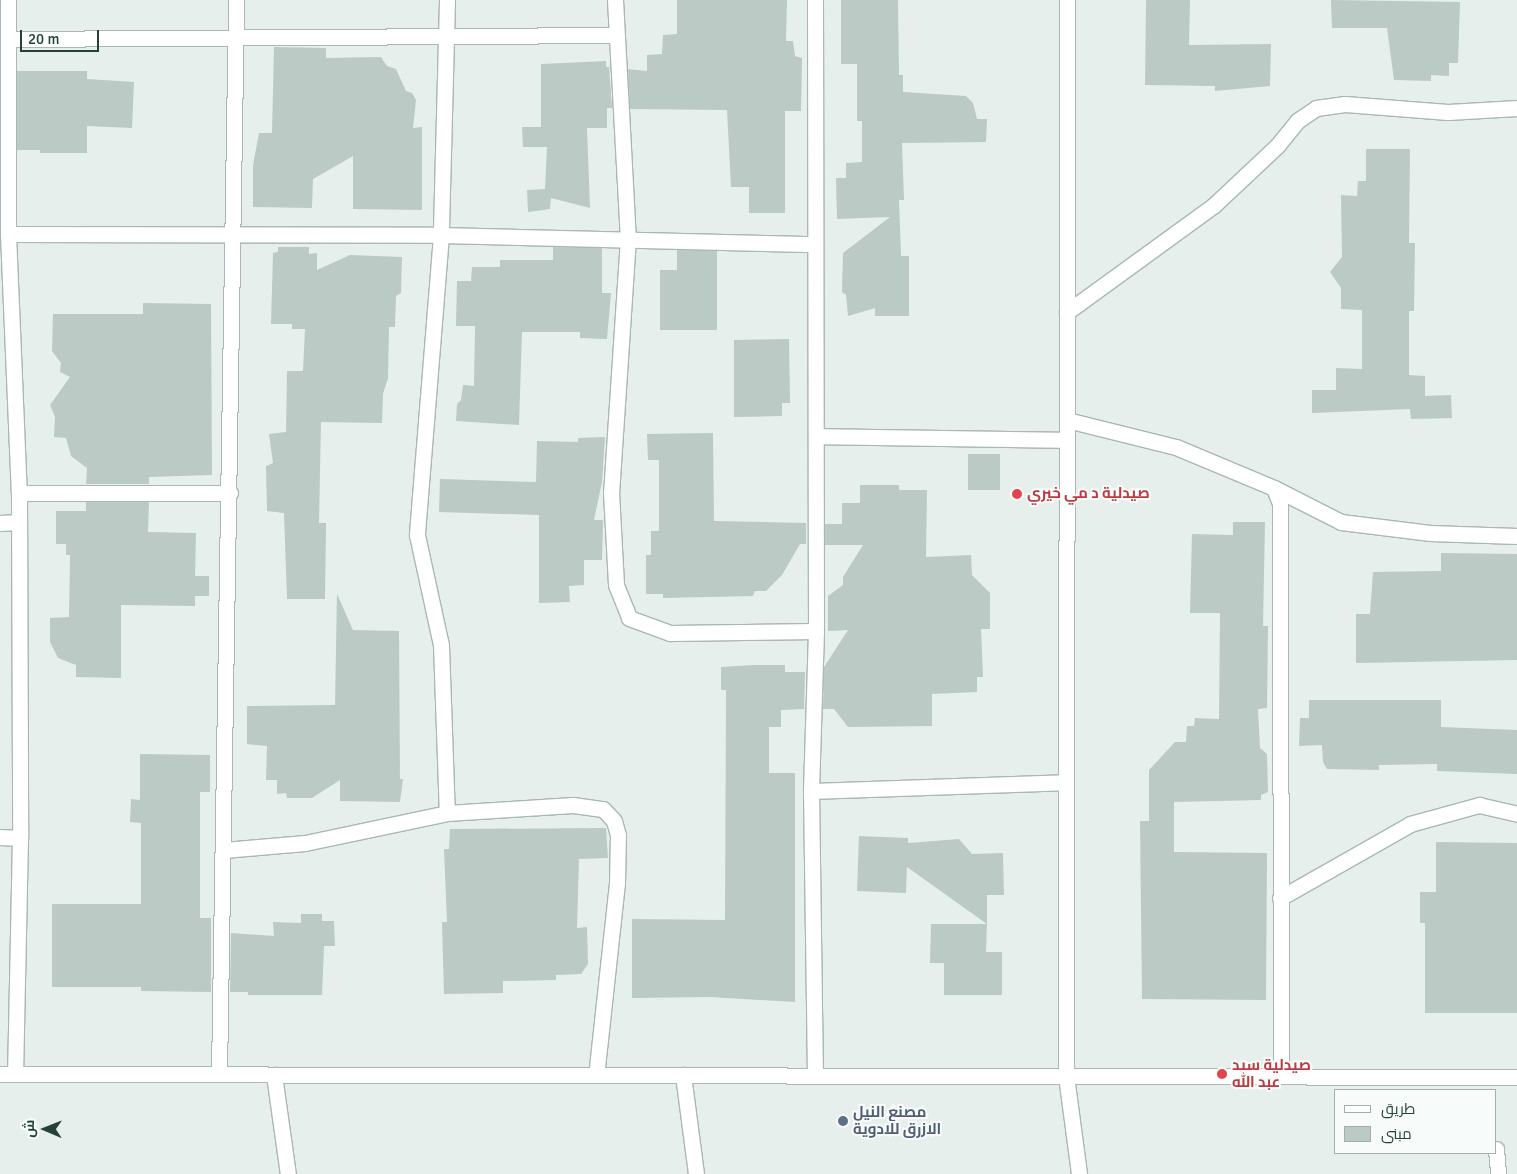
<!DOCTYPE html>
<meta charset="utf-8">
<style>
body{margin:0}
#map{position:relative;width:1517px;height:1174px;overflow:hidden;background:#e6efeb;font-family:Signika,Cairo,sans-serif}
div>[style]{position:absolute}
.building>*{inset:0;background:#bbcac4;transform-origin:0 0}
.roads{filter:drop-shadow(1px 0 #a8b8b2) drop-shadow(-1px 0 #a8b8b2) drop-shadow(0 1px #a8b8b2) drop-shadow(0 -1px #a8b8b2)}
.minor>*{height:15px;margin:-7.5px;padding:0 7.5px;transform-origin:7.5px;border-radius:7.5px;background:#fff}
.dots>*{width:14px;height:14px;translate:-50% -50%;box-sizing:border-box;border:2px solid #f7fbf9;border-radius:50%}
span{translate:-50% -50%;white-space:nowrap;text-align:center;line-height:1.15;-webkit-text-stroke:4px #f7fbf9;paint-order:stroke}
.health-label{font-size:15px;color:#be3a42;font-weight:700}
.left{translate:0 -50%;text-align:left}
.service-label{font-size:15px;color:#4e5e75;font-weight:700}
.legend{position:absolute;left:1334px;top:1089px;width:162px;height:65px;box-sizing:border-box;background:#f7fbf9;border:1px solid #a3b1ad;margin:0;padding:6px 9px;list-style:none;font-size:15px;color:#24423a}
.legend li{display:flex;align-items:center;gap:10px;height:25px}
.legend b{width:25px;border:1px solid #a3b1ad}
.north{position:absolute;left:20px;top:1104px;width:50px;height:50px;-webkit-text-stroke:4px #f7fbf9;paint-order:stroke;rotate:271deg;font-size:14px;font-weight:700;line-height:20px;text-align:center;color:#24423a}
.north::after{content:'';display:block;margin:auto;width:18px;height:22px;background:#24423a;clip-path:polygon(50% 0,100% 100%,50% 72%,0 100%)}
.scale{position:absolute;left:20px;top:30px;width:79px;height:22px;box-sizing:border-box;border:2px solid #24423a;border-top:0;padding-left:6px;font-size:15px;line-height:18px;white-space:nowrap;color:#24423a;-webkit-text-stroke:4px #f7fbf9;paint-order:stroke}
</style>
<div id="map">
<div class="building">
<i style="clip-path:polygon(677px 0,787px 0,786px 41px,793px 41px,795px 56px,802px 58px,801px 111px,785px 111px,785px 213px,749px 213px,749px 187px,731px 187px,727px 110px,630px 109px,628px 69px,647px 71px,647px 55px,662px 54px,663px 35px,677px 34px)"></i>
<i style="clip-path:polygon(841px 0,898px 0,899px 75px,903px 75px,903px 92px,966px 96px,973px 103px,977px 119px,987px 119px,986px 142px,902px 143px,904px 200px,899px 200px,901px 256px,909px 256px,909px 316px,875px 316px,875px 308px,848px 316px,846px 295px,842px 292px,843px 253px,890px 217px,837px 219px,836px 178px,846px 178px,846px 163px,862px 162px,862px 121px,857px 121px,857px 64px,841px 64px)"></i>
<i style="clip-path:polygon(1146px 0,1190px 0,1189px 45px,1271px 44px,1270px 86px,1215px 91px,1215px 86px,1145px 85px)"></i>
<i style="clip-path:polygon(1331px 0,1460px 2px,1458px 63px,1449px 63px,1449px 76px,1431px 75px,1431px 81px,1394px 80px,1387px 28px,1332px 28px)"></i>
<i style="clip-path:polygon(274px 47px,326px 48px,326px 58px,381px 57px,387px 66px,396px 69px,406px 91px,412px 93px,416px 100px,413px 128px,422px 127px,422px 210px,353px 209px,353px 156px,313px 179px,312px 208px,253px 207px,253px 165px,259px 133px,272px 133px)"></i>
<i style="clip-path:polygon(606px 61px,606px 67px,609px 67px,612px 108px,607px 108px,607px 128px,587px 128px,590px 208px,551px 198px,550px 209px,528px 212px,527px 190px,545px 189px,547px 147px,523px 147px,522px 127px,541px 127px,541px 64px)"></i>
<i style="clip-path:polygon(17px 71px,87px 71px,87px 79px,134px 82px,132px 128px,87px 126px,87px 153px,40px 153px,40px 150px,17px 150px)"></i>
<i style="clip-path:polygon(1366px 149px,1410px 149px,1409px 243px,1415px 243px,1414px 311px,1409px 311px,1409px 375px,1425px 376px,1425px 396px,1451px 395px,1452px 418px,1411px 419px,1410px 409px,1312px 413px,1312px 390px,1336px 390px,1336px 368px,1362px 369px,1362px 310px,1341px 309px,1341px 288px,1330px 272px,1342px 257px,1341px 195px,1357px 196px,1358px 181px,1366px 181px)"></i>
<i style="clip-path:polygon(278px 247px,309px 247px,309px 254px,317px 253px,317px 270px,350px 255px,402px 257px,401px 293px,396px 296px,395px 327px,389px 327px,388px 378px,383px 394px,382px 423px,321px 422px,319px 523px,326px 523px,325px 599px,287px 599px,284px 513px,267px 511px,266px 466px,273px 463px,269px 434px,286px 432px,287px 371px,303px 371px,305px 329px,292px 329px,292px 324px,271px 324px,273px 253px,278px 252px)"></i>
<i style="clip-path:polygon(553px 247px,602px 248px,602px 293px,611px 293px,607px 339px,580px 338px,580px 332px,522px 332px,519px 425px,456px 421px,457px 404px,461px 400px,463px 385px,474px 386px,475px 326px,456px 326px,457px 281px,471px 281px,472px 267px,500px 267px,500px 260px,553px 260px)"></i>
<i style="clip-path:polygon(677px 250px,717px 251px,717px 330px,660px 330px,660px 270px,677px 270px)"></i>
<i style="clip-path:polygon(143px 303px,211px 304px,212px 475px,149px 477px,149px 484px,86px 484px,87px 468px,71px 456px,66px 438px,54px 437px,55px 417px,50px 405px,70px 377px,60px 372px,61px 363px,52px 351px,53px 314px,143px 314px)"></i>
<i style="clip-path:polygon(789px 339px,790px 403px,782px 403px,782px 416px,734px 417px,734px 340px)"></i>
<i style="clip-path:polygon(713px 433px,714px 521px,806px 523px,806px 544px,800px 544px,782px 575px,766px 591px,755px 591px,753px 596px,663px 598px,663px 594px,646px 594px,646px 555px,651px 555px,651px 531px,659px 531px,659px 460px,648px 460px,647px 434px)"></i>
<i style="clip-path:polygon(605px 437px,602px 482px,594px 520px,603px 520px,602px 560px,584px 560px,584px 585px,569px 586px,570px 602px,539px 603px,539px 515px,439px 512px,440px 479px,536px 482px,537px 441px,578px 442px,578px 438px)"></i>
<i style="left:968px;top:454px;width:32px;height:36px"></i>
<i style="clip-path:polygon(860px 485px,899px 485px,899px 490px,927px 490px,926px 557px,971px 555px,972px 575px,990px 593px,990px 629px,981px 629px,983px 677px,977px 677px,977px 692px,932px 694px,932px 726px,848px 727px,834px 709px,823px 709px,824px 667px,848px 630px,828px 631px,828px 596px,843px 585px,843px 577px,863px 545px,825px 545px,825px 524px,842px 524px,842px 503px,860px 503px)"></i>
<i style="clip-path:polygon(86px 502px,149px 502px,148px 532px,196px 533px,195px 576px,209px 576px,209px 596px,195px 596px,195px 606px,121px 605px,121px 678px,76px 677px,76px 665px,58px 658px,50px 642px,50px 618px,69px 617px,70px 555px,66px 555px,66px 544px,56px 544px,56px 511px,86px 511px)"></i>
<i style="clip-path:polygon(1233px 522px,1265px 522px,1263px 626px,1268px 626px,1267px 708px,1258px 709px,1260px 748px,1267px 754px,1268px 792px,1261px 795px,1261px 800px,1174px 802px,1174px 852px,1267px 853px,1266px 1000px,1142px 999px,1140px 821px,1149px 821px,1149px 770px,1175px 742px,1186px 742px,1187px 726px,1194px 726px,1195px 718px,1219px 719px,1220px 613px,1190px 613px,1192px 534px,1233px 535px)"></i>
<i style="clip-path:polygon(1441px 553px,1517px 554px,1517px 660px,1356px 663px,1356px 614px,1370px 614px,1373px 572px,1441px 571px)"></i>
<i style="clip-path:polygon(337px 594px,353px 630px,399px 631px,400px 779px,403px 779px,400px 802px,340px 801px,340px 780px,312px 798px,287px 798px,286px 793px,277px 794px,277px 780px,266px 780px,267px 746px,247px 744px,247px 706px,335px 705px)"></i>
<i style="clip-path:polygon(754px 665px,785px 665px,785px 672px,805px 672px,804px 709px,781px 710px,781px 727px,769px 727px,769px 773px,795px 773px,795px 1002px,710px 997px,632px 998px,632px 919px,725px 920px,726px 690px,721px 690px,721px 667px)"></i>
<i style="clip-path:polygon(1309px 700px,1441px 700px,1441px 727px,1517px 730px,1517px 774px,1437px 771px,1437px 764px,1379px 765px,1379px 770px,1327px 769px,1323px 762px,1322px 745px,1299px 746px,1300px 718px,1309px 718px)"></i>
<i style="clip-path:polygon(140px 754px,210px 755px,210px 792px,200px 792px,200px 918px,211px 918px,211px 992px,141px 991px,141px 987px,52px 987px,52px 904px,141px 904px,141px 823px,130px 822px,131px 799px,140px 800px)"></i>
<i style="clip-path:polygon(606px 828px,608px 858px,579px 859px,577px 928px,587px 927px,588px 964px,581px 974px,556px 975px,556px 980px,503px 981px,503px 993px,444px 994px,442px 922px,447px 922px,444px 849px,449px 849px,450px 829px)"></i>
<i style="clip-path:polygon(859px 836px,908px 838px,908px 843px,959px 839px,972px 854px,1003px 853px,1004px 895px,987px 895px,987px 924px,907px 867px,906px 893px,857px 891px)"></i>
<i style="clip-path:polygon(1436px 842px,1517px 843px,1517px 1013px,1425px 1013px,1425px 923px,1420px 923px,1420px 892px,1436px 892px)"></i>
<i style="clip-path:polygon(301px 914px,322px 914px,322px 921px,334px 921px,335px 946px,324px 946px,322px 995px,248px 995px,248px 992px,230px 992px,231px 933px,274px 936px,273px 922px,301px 923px)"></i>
<i style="clip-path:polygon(931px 924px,987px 924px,986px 952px,1002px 952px,1002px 995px,944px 995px,944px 963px,930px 963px)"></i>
</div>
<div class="roads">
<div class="minor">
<i style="left:8px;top:0;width:234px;rotate:90deg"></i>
<i style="left:8px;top:234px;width:259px;rotate:87.6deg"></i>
<i style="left:19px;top:493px;width:345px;rotate:89.8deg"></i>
<i style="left:20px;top:838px;width:236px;rotate:91.2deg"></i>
<i style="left:447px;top:0;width:235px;rotate:91.5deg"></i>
<i style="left:441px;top:235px;width:301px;rotate:94.6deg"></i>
<i style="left:417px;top:535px;width:113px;rotate:77.7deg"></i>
<i style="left:441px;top:645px;width:168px;rotate:88deg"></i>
<i style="left:615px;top:0;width:238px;rotate:86.9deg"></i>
<i style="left:628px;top:238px;width:255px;rotate:93.8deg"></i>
<i style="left:611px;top:492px;width:93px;rotate:86.9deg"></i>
<i style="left:616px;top:585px;width:35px;rotate:68deg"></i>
<i style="left:629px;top:618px;width:44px;rotate:20.1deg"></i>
<i style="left:670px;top:633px;width:146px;rotate:-0.8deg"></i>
<i style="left:815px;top:0;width:631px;rotate:89.91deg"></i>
<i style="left:816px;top:631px;width:160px;rotate:91.8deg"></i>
<i style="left:811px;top:791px;width:285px;rotate:89.2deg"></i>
<i style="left:1067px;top:0;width:1076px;rotate:90.05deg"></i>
<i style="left:1066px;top:1076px;width:99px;rotate:82.4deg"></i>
<i style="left:10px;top:39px;width:605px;rotate:-0.38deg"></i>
<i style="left:8px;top:234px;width:433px;rotate:0.1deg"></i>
<i style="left:441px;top:235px;width:374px;rotate:1.4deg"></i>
<i style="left:1067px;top:312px;width:180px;rotate:-36deg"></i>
<i style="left:1213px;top:206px;width:88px;rotate:-43.2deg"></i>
<i style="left:1277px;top:146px;width:32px;rotate:-51deg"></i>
<i style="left:1297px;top:121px;width:23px;rotate:-34deg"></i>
<i style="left:1316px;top:108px;width:29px;rotate:-8deg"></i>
<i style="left:1345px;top:104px;width:103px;rotate:4.4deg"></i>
<i style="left:1448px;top:112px;width:69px;rotate:-3.3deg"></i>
<i style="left:1067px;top:420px;width:112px;rotate:13.9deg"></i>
<i style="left:1176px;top:447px;width:106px;rotate:22.7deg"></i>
<i style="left:1274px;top:488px;width:17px;rotate:69deg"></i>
<i style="left:1280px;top:504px;width:572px;rotate:89.9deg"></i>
<i style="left:816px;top:436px;width:251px;rotate:0.9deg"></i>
<i style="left:1274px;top:488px;width:75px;rotate:26.9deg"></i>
<i style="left:1341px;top:522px;width:90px;rotate:7deg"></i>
<i style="left:1430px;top:533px;width:87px;rotate:2deg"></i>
<i style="left:19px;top:493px;width:211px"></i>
<i style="left:0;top:523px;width:19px;rotate:-3deg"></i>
<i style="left:811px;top:791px;width:253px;rotate:-2deg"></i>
<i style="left:0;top:837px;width:20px;rotate:3deg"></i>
<i style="left:224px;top:850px;width:81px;rotate:-4.9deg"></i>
<i style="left:305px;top:843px;width:145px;rotate:-11.9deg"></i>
<i style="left:447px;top:813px;width:126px;rotate:-3.6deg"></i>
<i style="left:573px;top:805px;width:30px;rotate:8deg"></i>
<i style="left:603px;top:809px;width:16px;rotate:47deg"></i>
<i style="left:614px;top:821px;width:15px;rotate:74deg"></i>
<i style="left:618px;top:835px;width:48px;rotate:91.2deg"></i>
<i style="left:617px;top:883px;width:193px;rotate:96.2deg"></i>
<i style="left:1280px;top:898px;width:150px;rotate:-29.6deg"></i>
<i style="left:1410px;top:824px;width:72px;rotate:-15.4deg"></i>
<i style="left:1479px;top:805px;width:39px;rotate:13deg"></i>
<i style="left:0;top:1074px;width:1517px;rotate:0.11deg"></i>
<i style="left:219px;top:1074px;width:1074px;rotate:-89.09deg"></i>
<i style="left:274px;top:1075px;width:100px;rotate:82deg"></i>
<i style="left:683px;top:1075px;width:100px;rotate:82.5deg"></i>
<i style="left:1496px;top:1149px;width:25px;rotate:85deg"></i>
</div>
</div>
<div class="dots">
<i style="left:1017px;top:494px;background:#e0444e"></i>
<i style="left:1222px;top:1074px;background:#e0444e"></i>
<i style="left:843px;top:1121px;background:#5c6f8a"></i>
</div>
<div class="health-label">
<span class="left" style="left:1027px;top:494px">صيدلية د مي خيري</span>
<span class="left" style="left:1232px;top:1074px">صيدلية سيد<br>عبد الله</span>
</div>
<div class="service-label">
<span class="left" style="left:853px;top:1121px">مصنع النيل<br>الازرق للادوية</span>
</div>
<ul class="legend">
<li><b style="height:6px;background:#fff"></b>طريق</li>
<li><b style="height:14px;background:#bbcac4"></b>مبنى</li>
</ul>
<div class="north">ش</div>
<div class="scale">20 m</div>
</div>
